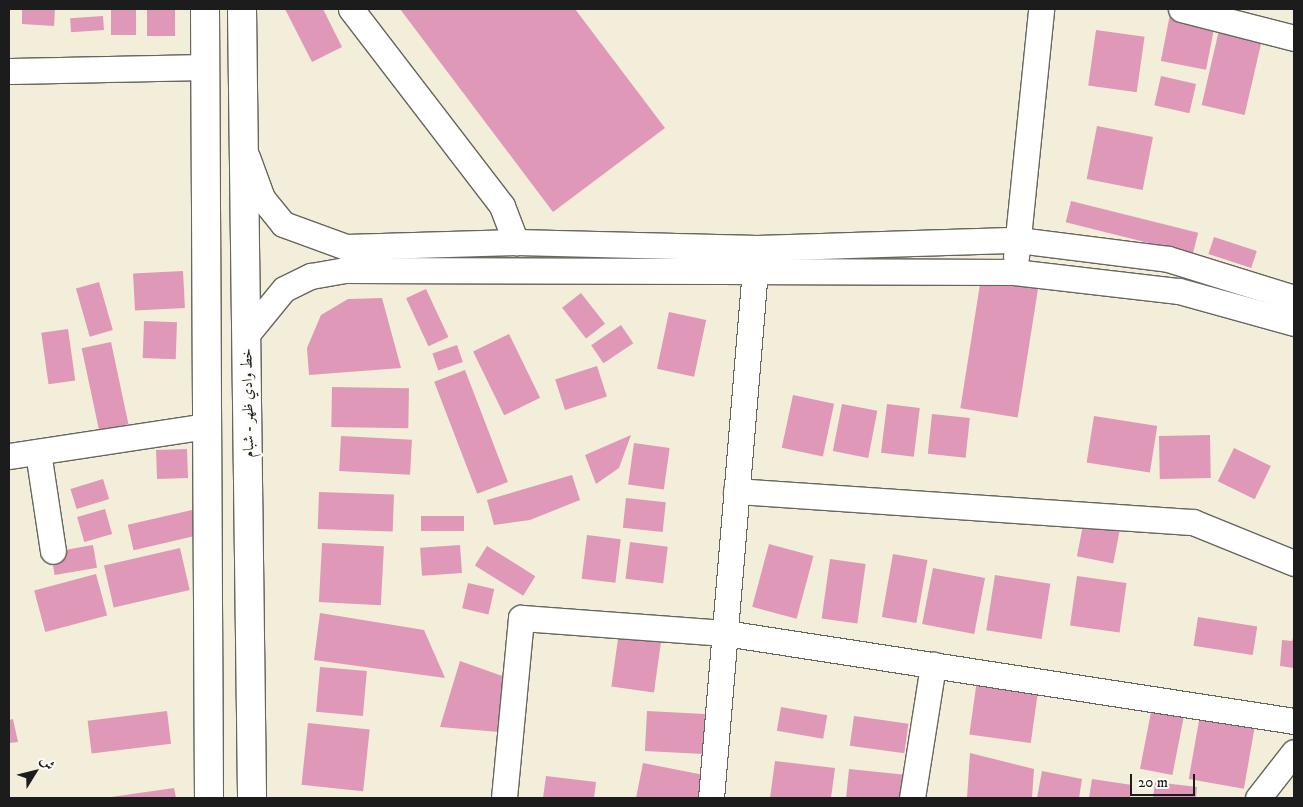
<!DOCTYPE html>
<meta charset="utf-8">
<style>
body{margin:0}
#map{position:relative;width:1303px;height:807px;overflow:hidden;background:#f2eeda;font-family:"IM FELL DW Pica",Amiri,serif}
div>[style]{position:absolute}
.building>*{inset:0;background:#df98b7;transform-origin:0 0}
.roads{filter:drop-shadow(1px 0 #67665e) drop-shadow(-1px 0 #67665e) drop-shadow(0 1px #67665e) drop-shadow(0 -1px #67665e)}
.minor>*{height:25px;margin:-12.5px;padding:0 12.5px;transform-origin:12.5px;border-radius:12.5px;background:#fff}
.major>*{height:28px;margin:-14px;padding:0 14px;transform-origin:14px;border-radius:14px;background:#fff}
span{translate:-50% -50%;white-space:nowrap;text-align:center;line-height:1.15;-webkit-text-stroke:4.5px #fdfcf7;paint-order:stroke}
.street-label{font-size:15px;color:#1c1c1c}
.frame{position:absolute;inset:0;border:10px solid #1c1c1c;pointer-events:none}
.north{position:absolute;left:10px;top:747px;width:50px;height:50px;-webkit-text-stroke:4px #fdfcf7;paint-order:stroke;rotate:54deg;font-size:14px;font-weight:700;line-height:20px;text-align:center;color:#1c1c1c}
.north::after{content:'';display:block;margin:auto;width:18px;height:22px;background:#1c1c1c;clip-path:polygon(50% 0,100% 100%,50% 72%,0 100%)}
.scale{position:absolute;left:1130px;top:774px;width:65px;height:22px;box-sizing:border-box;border:2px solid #1c1c1c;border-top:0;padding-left:6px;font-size:15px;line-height:18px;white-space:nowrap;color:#1c1c1c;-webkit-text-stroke:4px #fdfcf7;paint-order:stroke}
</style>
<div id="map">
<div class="building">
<i style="clip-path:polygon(22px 9px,55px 9px,54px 26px,22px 24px)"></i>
<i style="left:111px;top:9px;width:25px;height:26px"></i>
<i style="left:147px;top:9px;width:28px;height:27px"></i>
<i style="clip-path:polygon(285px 9px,323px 9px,342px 47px,312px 62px)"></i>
<i style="clip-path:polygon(400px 9px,575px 9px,665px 128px,553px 212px)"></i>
<i style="left:1171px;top:9px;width:46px;height:53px;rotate:11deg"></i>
<i style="left:103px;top:16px;width:14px;height:33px;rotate:86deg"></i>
<i style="left:1096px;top:30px;width:49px;height:56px;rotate:8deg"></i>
<i style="left:1219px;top:30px;width:44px;height:77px;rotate:13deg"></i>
<i style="left:1161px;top:76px;width:36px;height:30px;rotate:13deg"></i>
<i style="left:1097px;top:126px;width:57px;height:54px;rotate:11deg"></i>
<i style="left:1071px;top:201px;width:131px;height:22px;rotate:14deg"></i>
<i style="left:1214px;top:237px;width:45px;height:18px;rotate:18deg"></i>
<i style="left:183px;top:271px;width:37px;height:50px;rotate:87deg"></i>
<i style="left:981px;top:278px;width:58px;height:132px;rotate:9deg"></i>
<i style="left:99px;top:282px;width:50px;height:24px;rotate:74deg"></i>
<i style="left:426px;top:289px;width:53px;height:22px;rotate:65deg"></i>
<i style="left:581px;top:293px;width:39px;height:24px;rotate:52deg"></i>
<i style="clip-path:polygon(382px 298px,401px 368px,309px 375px,307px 348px,321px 315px,348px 299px)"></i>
<i style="left:669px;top:312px;width:38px;height:58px;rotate:12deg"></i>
<i style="left:144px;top:321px;width:33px;height:37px;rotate:2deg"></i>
<i style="left:621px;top:325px;width:22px;height:36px;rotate:56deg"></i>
<i style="left:68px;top:329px;width:52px;height:27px;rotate:82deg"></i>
<i style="left:509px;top:334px;width:71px;height:40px;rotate:64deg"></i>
<i style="left:111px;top:342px;width:84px;height:30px;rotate:78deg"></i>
<i style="left:457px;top:345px;width:18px;height:26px;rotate:71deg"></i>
<i style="left:597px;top:366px;width:32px;height:44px;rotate:72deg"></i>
<i style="left:465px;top:370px;width:120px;height:33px;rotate:69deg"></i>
<i style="left:332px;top:387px;width:77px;height:40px;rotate:1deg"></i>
<i style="left:793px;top:395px;width:42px;height:54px;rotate:12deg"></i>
<i style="left:842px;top:404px;width:36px;height:48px;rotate:11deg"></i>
<i style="left:887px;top:404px;width:33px;height:49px;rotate:7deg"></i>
<i style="left:932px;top:414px;width:38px;height:40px;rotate:6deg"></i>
<i style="left:1094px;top:416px;width:64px;height:47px;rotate:9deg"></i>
<i style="clip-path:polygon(631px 435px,619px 468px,596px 484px,585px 455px)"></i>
<i style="left:1210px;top:435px;width:43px;height:51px;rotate:89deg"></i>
<i style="left:341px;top:436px;width:71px;height:35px;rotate:3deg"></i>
<i style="left:634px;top:443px;width:36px;height:42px;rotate:8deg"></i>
<i style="left:1234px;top:448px;width:41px;height:37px;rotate:26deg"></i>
<i style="left:187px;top:449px;width:29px;height:31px;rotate:88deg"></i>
<i style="clip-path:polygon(572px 475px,580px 500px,530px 520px,494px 525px,487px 500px)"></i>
<i style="left:103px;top:479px;width:21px;height:34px;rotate:73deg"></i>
<i style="left:319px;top:492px;width:75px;height:37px;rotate:2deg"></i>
<i style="left:626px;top:498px;width:40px;height:30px;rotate:6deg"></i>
<i style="left:105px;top:509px;width:26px;height:29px;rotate:74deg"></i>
<i style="left:192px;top:510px;width:26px;height:66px;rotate:77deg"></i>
<i style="left:421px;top:516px;width:43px;height:15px"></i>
<i style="left:1084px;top:520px;width:37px;height:37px;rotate:11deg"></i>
<i style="left:587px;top:535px;width:34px;height:44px;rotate:7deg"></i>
<i style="left:630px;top:542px;width:38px;height:37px;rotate:7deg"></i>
<i style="left:322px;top:543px;width:62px;height:59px;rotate:3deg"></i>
<i style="left:769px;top:544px;width:46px;height:65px;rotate:15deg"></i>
<i style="left:93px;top:545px;width:23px;height:43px;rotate:80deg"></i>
<i style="left:460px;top:545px;width:28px;height:40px;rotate:86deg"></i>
<i style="left:487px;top:546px;width:57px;height:23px;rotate:32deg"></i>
<i style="left:180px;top:548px;width:43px;height:78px;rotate:77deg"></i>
<i style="left:893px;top:554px;width:35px;height:64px;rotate:10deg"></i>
<i style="left:830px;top:559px;width:36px;height:60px;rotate:8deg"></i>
<i style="left:933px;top:568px;width:53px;height:57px;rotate:11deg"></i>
<i style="left:96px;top:574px;width:43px;height:64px;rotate:75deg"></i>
<i style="left:995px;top:575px;width:56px;height:56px;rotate:9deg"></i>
<i style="left:1077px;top:576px;width:50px;height:50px;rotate:8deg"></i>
<i style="left:468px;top:583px;width:27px;height:26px;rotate:13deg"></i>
<i style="clip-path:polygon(320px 613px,424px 630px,445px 678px,314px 660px)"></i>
<i style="left:1198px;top:617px;width:60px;height:29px;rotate:9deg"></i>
<i style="left:619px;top:632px;width:43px;height:55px;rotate:8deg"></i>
<i style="clip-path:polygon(1294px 635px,1294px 668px,1280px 666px,1282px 640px,1292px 641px)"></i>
<i style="clip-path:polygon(460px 661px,511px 679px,499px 732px,440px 727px)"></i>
<i style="left:320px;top:667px;width:47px;height:45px;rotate:5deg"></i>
<i style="left:977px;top:680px;width:62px;height:55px;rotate:8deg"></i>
<i style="left:1153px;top:702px;width:33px;height:68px;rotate:11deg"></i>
<i style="left:781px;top:707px;width:47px;height:24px;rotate:10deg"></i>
<i style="left:167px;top:711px;width:33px;height:80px;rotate:83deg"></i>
<i style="left:647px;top:711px;width:63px;height:40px;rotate:3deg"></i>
<i style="left:1200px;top:715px;width:56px;height:65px;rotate:10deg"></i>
<i style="left:854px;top:716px;width:55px;height:30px;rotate:8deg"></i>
<i style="clip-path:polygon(13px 719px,18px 742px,9px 743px,9px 720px)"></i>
<i style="left:308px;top:723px;width:62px;height:62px;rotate:6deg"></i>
<i style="clip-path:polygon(970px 753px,1034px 769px,1032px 798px,967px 798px)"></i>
<i style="clip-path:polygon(775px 761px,835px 768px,831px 798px,770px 798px)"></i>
<i style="clip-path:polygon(643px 763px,709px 776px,705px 798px,636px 798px)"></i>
<i style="clip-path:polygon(849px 769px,907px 775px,904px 798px,846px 798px)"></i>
<i style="clip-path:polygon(1042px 771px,1082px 779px,1079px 798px,1037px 798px)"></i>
<i style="clip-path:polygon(546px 776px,596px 782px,594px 798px,543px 798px)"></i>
<i style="clip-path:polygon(1092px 779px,1132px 785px,1130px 798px,1089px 798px)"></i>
<i style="clip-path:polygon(1155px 782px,1197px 787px,1196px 798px,1153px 798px)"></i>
<i style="clip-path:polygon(174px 788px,176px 798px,111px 798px,111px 797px)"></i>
</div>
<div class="roads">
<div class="minor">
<i style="left:351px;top:9px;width:248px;rotate:52.5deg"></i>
<i style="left:502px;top:206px;width:39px;rotate:69deg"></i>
<i style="left:1181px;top:9px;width:117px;rotate:14.4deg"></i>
<i style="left:9px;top:71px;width:196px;rotate:-1.2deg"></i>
<i style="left:247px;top:157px;width:44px;rotate:69.9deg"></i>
<i style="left:262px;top:198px;width:33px;rotate:51deg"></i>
<i style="left:283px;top:224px;width:67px;rotate:20.1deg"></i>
<i style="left:346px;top:247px;width:170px;rotate:-1.7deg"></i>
<i style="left:516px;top:242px;width:241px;rotate:1.4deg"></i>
<i style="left:757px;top:248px;width:261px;rotate:-1.8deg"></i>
<i style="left:1018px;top:240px;width:151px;rotate:7.2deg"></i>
<i style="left:1168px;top:259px;width:132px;rotate:17.2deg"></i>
<i style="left:1016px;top:257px;width:249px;rotate:-84.2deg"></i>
<i style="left:247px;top:334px;width:58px;rotate:-50.6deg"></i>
<i style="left:284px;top:289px;width:30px;rotate:-26deg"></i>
<i style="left:311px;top:276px;width:36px;rotate:-10deg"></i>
<i style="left:346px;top:270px;width:668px;rotate:0.17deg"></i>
<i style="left:1014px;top:272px;width:166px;rotate:6.6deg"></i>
<i style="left:1179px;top:291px;width:119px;rotate:15.5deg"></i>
<i style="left:38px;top:452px;width:100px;rotate:81.4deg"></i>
<i style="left:9px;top:456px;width:200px;rotate:-8.6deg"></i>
<i style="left:736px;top:491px;width:458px;rotate:3.9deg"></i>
<i style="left:1193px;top:522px;width:109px;rotate:22.1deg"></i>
<i style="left:504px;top:798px;width:181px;rotate:-84.6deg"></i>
<i style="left:521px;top:618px;width:205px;rotate:4.2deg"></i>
<i style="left:725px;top:633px;width:576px;rotate:8.79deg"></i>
<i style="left:711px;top:798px;width:542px;rotate:-85.24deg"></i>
<i style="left:912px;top:798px;width:135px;rotate:-81deg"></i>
<i style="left:1258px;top:798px;width:58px;rotate:-52deg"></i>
</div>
<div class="major">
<i style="left:205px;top:9px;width:789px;rotate:89.71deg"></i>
<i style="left:242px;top:9px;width:789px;rotate:89.27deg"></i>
</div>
</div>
<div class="street-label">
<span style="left:248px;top:403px;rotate:-91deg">خط وادي ظهر - شبام</span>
</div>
<div class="frame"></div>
<div class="north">ش</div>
<div class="scale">20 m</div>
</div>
